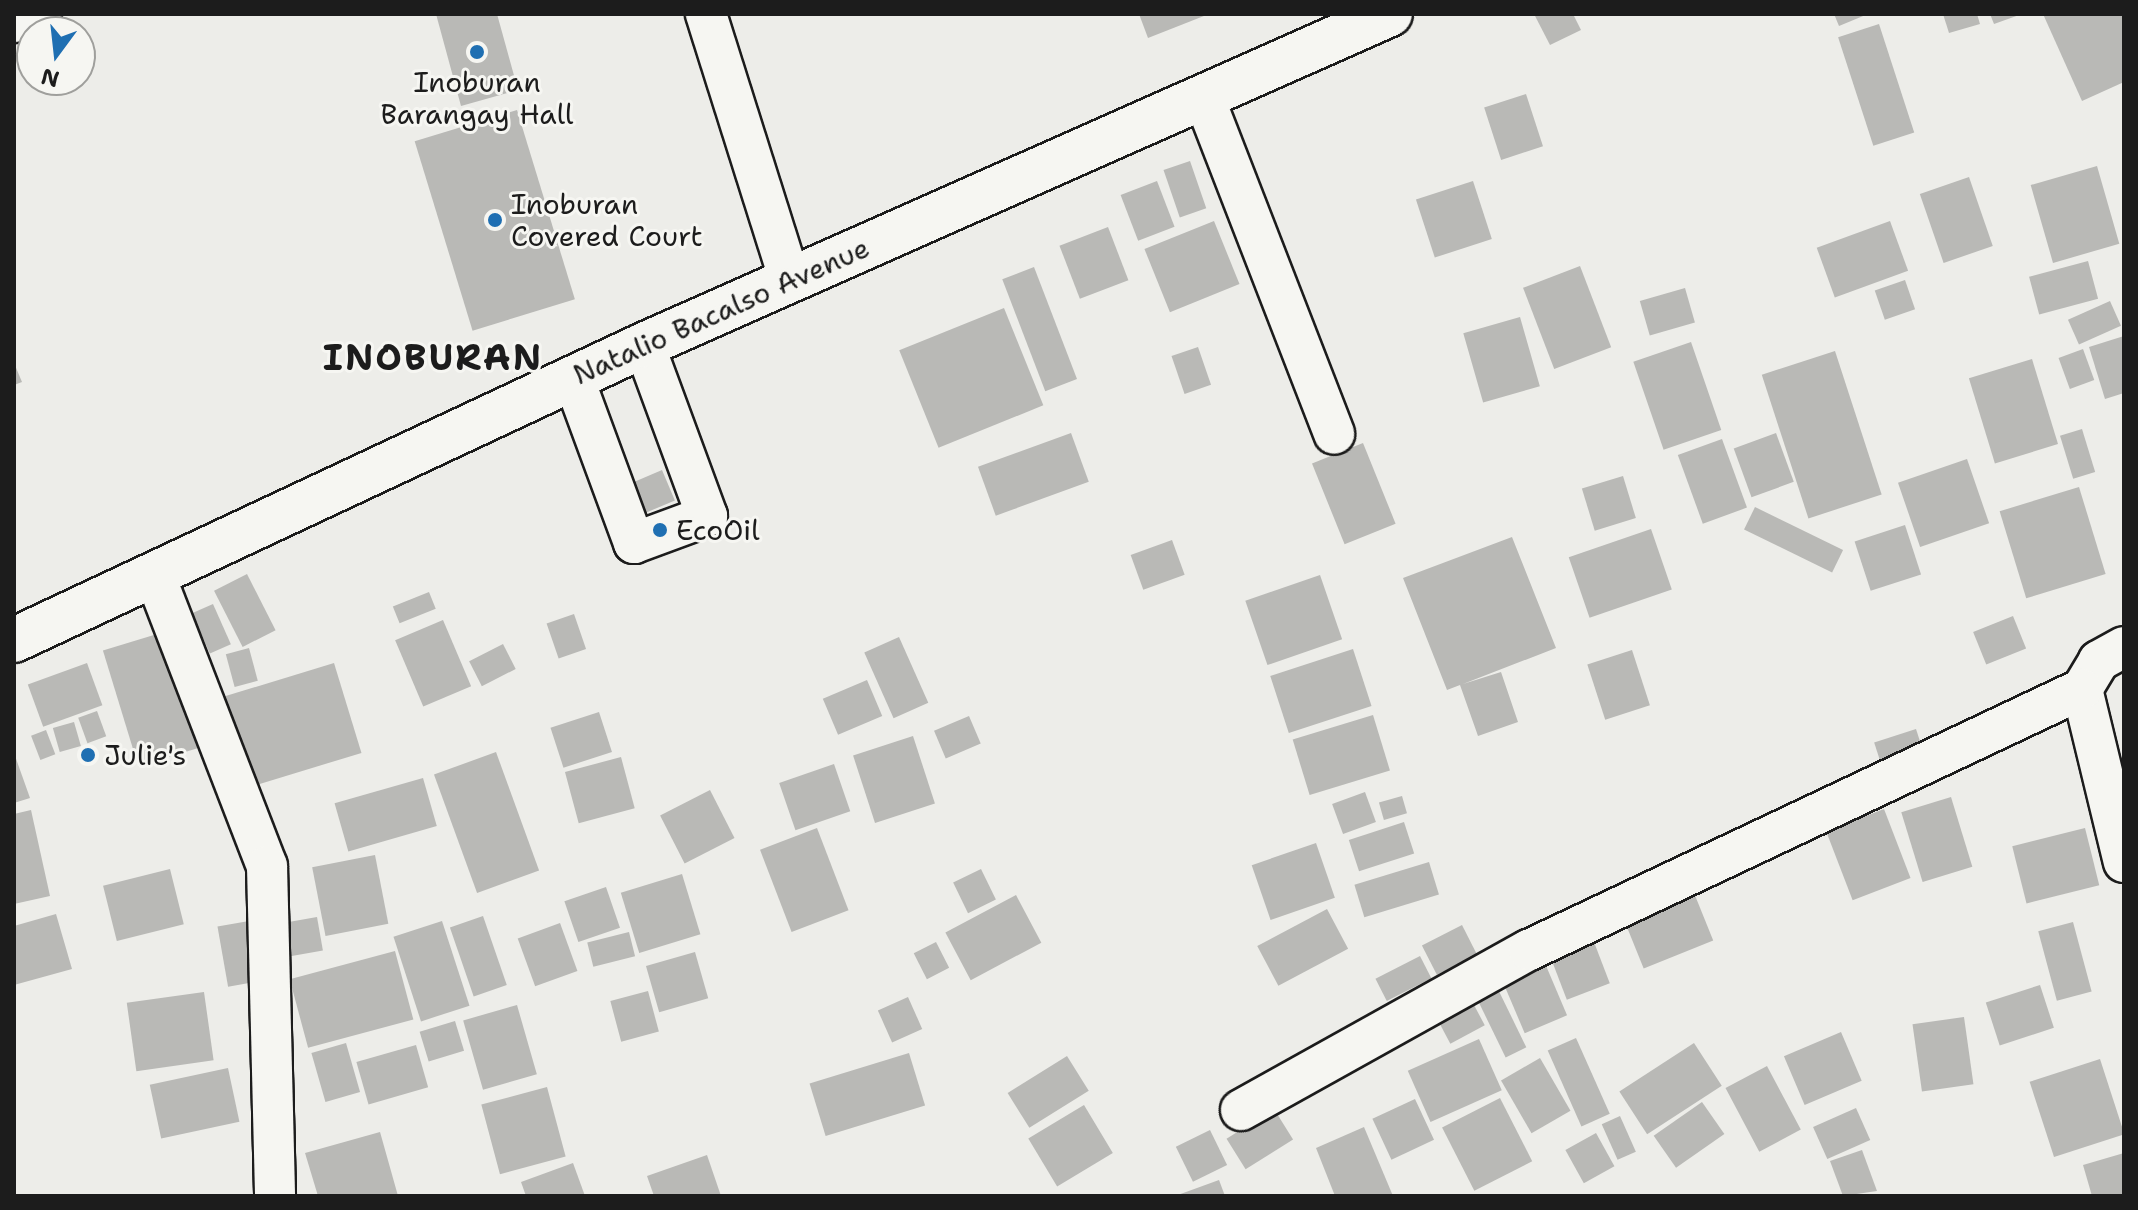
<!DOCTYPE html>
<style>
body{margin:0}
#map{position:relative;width:2138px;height:1210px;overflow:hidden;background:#edede9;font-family:"Shantell Sans",sans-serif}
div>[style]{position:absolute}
.building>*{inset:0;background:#b9b9b6;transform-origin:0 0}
.roads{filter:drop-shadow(2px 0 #1c1c1c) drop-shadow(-2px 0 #1c1c1c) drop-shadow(0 2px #1c1c1c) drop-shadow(0 -2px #1c1c1c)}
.minor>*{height:40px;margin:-20px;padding:0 20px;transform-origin:20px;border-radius:20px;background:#f6f6f2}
.highway>*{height:44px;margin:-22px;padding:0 22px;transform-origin:22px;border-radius:22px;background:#f6f6f2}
.dots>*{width:22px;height:22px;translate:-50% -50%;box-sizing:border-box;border:4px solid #f6f6f2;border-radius:50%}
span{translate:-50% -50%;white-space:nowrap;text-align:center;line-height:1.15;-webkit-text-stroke:6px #f6f6f2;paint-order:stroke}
.poi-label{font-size:28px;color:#1c1c1c}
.left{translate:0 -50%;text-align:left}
.street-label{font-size:28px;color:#1c1c1c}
.district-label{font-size:36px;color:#1c1c1c;font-weight:700;letter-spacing:2px}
.frame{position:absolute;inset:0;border:16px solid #1c1c1c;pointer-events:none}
.north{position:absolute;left:16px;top:16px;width:80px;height:80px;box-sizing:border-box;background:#f6f6f2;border:2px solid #9f9f9c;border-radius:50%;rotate:195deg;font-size:22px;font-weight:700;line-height:32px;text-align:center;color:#1c1c1c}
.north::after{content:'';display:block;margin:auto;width:28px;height:36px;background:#1f6fb2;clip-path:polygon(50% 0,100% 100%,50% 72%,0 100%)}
</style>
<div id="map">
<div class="building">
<i style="clip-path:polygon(436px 14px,497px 14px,518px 90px,461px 106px)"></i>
<i style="clip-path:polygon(1139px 14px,1209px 14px,1148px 38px)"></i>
<i style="clip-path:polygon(1534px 14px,1573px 14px,1581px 30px,1550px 45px)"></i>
<i style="clip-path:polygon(1834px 14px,1868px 14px,1839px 26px)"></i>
<i style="clip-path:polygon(1943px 14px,1977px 14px,1980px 24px,1949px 33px)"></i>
<i style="clip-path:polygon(1990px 14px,2022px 14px,1994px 24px)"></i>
<i style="clip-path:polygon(2043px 14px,2124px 14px,2124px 82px,2082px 101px)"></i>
<i style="left:1879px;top:24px;width:114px;height:43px;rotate:72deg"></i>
<i style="left:1526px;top:94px;width:55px;height:44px;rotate:72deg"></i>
<i style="left:517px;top:110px;width:198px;height:107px;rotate:73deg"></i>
<i style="left:1190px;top:161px;width:50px;height:28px;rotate:71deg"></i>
<i style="left:2097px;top:166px;width:81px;height:69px;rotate:74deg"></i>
<i style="left:1969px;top:177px;width:73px;height:52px;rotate:71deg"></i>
<i style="left:1157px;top:181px;width:49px;height:39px;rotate:69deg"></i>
<i style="left:1473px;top:181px;width:61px;height:60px;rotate:72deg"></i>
<i style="left:1214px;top:221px;width:68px;height:75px;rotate:68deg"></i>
<i style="left:1890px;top:221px;width:53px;height:78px;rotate:70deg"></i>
<i style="left:1108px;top:227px;width:57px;height:52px;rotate:69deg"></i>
<i style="left:2088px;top:261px;width:39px;height:61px;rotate:75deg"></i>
<i style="left:1580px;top:266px;width:87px;height:61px;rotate:69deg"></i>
<i style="left:1034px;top:267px;width:120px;height:34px;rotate:69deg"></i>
<i style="left:1905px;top:280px;width:31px;height:32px;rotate:71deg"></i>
<i style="left:1685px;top:288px;width:36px;height:47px;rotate:74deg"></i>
<i style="left:2110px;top:301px;width:27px;height:46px;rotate:66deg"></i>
<i style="left:1004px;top:308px;width:105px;height:113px;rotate:68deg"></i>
<i style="left:1520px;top:317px;width:72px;height:59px;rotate:74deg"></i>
<i style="clip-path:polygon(2124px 336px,2124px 393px,2105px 399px,2089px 347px)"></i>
<i style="left:1691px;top:342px;width:93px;height:61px;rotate:71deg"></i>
<i style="left:1198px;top:347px;width:40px;height:28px;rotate:71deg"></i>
<i style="left:2083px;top:349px;width:33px;height:26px;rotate:70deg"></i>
<i style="left:1835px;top:351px;width:151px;height:77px;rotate:72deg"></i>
<i style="left:2032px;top:359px;width:89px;height:66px;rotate:73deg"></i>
<i style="clip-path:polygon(14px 363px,22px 382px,14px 385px)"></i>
<i style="left:2082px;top:429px;width:45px;height:23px;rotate:73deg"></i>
<i style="left:1071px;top:433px;width:52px;height:99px;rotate:70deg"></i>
<i style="left:1776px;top:433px;width:52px;height:45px;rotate:70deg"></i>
<i style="left:1722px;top:439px;width:73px;height:47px;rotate:70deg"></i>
<i style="left:1363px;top:443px;width:87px;height:55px;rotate:68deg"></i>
<i style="left:1967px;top:459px;width:68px;height:73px;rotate:71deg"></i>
<i style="left:662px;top:470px;width:33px;height:40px;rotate:67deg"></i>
<i style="left:1623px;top:476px;width:44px;height:43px;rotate:73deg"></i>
<i style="left:2079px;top:487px;width:91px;height:83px;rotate:73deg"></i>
<i style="left:1755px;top:507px;width:98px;height:25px;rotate:26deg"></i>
<i style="left:1905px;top:525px;width:52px;height:53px;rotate:72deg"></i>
<i style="left:1651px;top:529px;width:64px;height:87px;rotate:71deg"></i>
<i style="clip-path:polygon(1512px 537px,1556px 648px,1463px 684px,1501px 672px,1518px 722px,1478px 736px,1460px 685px,1447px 690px,1403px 578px)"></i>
<i style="left:1172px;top:540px;width:37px;height:44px;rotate:70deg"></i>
<i style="left:247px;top:574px;width:63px;height:37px;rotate:63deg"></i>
<i style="left:1320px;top:575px;width:68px;height:79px;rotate:71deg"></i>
<i style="left:429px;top:592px;width:18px;height:39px;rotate:68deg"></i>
<i style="left:213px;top:604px;width:44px;height:23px;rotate:66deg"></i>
<i style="left:574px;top:614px;width:37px;height:29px;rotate:71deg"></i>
<i style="left:2013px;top:616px;width:35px;height:43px;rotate:68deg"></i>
<i style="left:443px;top:620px;width:72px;height:52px;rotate:67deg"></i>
<i style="left:167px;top:631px;width:121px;height:67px;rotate:73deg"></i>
<i style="left:899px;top:637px;width:72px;height:38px;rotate:66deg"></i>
<i style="left:503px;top:644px;width:28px;height:38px;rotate:63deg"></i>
<i style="left:249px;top:648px;width:34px;height:24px;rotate:75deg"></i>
<i style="left:1353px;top:649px;width:60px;height:87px;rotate:72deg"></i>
<i style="left:1632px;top:650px;width:58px;height:47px;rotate:72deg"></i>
<i style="left:87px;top:663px;width:45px;height:63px;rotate:70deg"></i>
<i style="left:334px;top:663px;width:94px;height:115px;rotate:73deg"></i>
<i style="left:867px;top:680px;width:39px;height:48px;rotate:67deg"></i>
<i style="left:97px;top:711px;width:27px;height:20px;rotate:70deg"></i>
<i style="left:599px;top:712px;width:42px;height:51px;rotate:72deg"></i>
<i style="left:1373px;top:715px;width:58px;height:84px;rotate:73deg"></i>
<i style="left:969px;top:716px;width:30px;height:38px;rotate:67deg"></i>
<i style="left:74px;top:722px;width:25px;height:22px;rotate:74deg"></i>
<i style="left:1916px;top:729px;width:28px;height:44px;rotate:72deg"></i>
<i style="left:46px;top:730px;width:26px;height:16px;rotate:69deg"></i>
<i style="left:913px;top:736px;width:71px;height:63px;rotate:72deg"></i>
<i style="left:496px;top:752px;width:126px;height:66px;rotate:70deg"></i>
<i style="clip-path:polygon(14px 753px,30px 798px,14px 803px)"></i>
<i style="left:621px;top:757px;width:53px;height:58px;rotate:75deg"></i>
<i style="left:834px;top:764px;width:50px;height:58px;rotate:71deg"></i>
<i style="left:423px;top:778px;width:50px;height:92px;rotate:74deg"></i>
<i style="left:710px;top:790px;width:54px;height:56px;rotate:63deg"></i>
<i style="left:1365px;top:792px;width:32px;height:35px;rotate:70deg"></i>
<i style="left:1402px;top:796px;width:18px;height:24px;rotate:74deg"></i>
<i style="left:1951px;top:797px;width:73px;height:52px;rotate:73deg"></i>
<i style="left:1884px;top:809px;width:74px;height:62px;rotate:69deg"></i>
<i style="clip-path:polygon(31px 810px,50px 896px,14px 904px,14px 814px)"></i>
<i style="left:1404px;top:822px;width:33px;height:58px;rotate:72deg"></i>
<i style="left:817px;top:828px;width:88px;height:61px;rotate:69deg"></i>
<i style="left:2085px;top:828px;width:59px;height:75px;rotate:76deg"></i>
<i style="left:1316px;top:843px;width:58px;height:68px;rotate:71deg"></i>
<i style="left:375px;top:855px;width:70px;height:64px;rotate:79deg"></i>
<i style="left:1429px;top:862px;width:34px;height:78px;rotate:73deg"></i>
<i style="left:170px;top:869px;width:57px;height:69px;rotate:76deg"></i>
<i style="left:981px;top:869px;width:34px;height:31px;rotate:64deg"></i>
<i style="left:682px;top:874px;width:63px;height:64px;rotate:73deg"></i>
<i style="left:1690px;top:883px;width:62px;height:75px;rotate:68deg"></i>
<i style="left:606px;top:887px;width:43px;height:44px;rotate:71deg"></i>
<i style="left:1016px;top:895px;width:54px;height:80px;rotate:62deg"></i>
<i style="left:1327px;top:909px;width:45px;height:79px;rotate:62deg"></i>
<i style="clip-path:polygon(56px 914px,72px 969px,14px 985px,14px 926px)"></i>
<i style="left:483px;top:916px;width:73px;height:35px;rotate:71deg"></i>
<i style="left:317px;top:917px;width:34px;height:46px;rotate:80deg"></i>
<i style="left:249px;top:921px;width:61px;height:32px;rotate:80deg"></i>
<i style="left:442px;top:921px;width:89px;height:51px;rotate:72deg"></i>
<i style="left:2073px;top:922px;width:72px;height:36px;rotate:75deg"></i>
<i style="left:560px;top:923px;width:51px;height:45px;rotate:70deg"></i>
<i style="left:1462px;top:925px;width:33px;height:45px;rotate:63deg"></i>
<i style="left:1589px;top:929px;width:58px;height:46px;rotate:69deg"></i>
<i style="left:629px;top:932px;width:25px;height:43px;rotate:76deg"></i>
<i style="left:936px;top:942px;width:29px;height:25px;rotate:63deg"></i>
<i style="left:395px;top:951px;width:71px;height:109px;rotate:75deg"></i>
<i style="left:695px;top:952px;width:48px;height:51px;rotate:74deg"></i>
<i style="left:1420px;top:956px;width:25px;height:50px;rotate:63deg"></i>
<i style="left:1544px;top:961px;width:59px;height:46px;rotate:67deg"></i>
<i style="left:1493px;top:979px;width:76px;height:23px;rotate:64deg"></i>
<i style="left:2040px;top:985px;width:45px;height:57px;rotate:72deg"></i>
<i style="left:1466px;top:990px;width:40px;height:39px;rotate:62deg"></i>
<i style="left:648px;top:991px;width:42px;height:39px;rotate:75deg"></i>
<i style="left:204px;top:992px;width:69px;height:78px;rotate:82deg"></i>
<i style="left:908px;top:997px;width:35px;height:33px;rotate:66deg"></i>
<i style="left:517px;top:1005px;width:72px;height:56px;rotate:74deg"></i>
<i style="left:1964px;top:1017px;width:68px;height:52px;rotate:82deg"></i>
<i style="left:455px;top:1021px;width:31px;height:37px;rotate:73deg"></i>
<i style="left:1841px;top:1032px;width:53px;height:62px;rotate:67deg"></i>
<i style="left:1576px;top:1038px;width:83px;height:31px;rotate:66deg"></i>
<i style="left:1479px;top:1039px;width:56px;height:78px;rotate:66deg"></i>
<i style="left:346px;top:1043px;width:51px;height:36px;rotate:74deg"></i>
<i style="left:1694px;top:1043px;width:51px;height:89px;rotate:57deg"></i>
<i style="left:416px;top:1045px;width:44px;height:62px;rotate:74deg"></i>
<i style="left:909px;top:1053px;width:55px;height:104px;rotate:73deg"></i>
<i style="left:1067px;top:1056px;width:41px;height:70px;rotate:58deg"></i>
<i style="left:1540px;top:1058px;width:61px;height:45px;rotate:60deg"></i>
<i style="left:2100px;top:1059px;width:79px;height:74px;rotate:72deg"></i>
<i style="left:1767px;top:1066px;width:72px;height:47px;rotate:62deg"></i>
<i style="left:228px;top:1068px;width:55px;height:80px;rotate:78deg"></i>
<i style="left:547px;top:1087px;width:72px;height:68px;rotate:75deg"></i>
<i style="left:1500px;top:1098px;width:71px;height:65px;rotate:63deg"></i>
<i style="left:1415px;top:1099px;width:45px;height:47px;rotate:65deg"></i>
<i style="left:1702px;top:1102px;width:39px;height:59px;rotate:55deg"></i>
<i style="left:1084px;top:1105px;width:56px;height:65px;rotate:59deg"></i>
<i style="left:1856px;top:1108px;width:35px;height:47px;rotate:66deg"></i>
<i style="left:1274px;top:1109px;width:36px;height:56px;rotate:58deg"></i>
<i style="left:1620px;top:1116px;width:39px;height:20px;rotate:66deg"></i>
<i style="clip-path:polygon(1364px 1127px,1393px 1196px,1335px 1196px,1316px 1148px)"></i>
<i style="left:1210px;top:1130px;width:39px;height:38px;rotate:64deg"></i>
<i style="clip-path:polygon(380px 1132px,398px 1196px,318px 1196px,305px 1153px)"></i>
<i style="left:1596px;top:1133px;width:38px;height:35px;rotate:61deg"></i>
<i style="clip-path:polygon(1862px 1150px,1877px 1191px,1843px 1196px,1830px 1161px)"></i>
<i style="clip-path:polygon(2124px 1153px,2124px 1196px,2092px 1196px,2083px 1165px)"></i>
<i style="clip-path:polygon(707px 1155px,721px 1196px,654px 1196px,647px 1176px)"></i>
<i style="clip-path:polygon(573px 1163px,585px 1196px,526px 1196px,521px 1182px)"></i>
<i style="clip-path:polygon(1219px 1180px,1225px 1196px,1175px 1196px)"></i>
</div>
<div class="roads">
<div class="minor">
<i style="left:706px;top:14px;width:279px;rotate:72.5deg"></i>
<i style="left:14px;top:22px;width:28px;rotate:-17deg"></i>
<i style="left:1204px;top:98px;width:360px;rotate:68.8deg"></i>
<i style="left:573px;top:377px;width:177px;rotate:69.8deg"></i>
<i style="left:634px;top:543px;width:78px;rotate:-20.3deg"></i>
<i style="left:707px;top:516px;width:182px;rotate:-110.2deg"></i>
<i style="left:155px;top:576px;width:311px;rotate:68.9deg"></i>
<i style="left:267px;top:866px;width:330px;rotate:88.6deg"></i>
<i style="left:2124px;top:647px;width:29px;rotate:151deg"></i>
<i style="left:2099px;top:661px;width:33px;rotate:121deg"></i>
<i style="left:2082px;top:689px;width:178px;rotate:76.4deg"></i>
<i style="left:1241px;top:1110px;width:329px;rotate:-29.1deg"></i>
<i style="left:1529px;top:950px;width:611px;rotate:-25.27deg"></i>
</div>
<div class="highway">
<i style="left:14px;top:640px;width:696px;rotate:-25.09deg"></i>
<i style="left:644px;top:345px;width:816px;rotate:-23.93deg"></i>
</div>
</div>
<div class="dots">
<i style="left:477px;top:52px;background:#1f6fb2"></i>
<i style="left:495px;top:220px;background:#1f6fb2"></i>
<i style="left:660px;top:530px;background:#1f6fb2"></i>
<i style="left:88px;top:755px;background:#1f6fb2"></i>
</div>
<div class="poi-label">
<span style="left:477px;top:98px">Inoburan<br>Barangay Hall</span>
<span class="left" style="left:511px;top:220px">Inoburan<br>Covered Court</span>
<span class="left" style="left:676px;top:530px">EcoOil</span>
<span class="left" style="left:104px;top:755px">Julie's</span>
</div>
<div class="street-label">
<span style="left:721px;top:311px;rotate:-24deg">Natalio Bacalso Avenue</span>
</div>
<div class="district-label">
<span style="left:433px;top:358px">INOBURAN</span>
</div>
<div class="frame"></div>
<div class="north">N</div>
</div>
